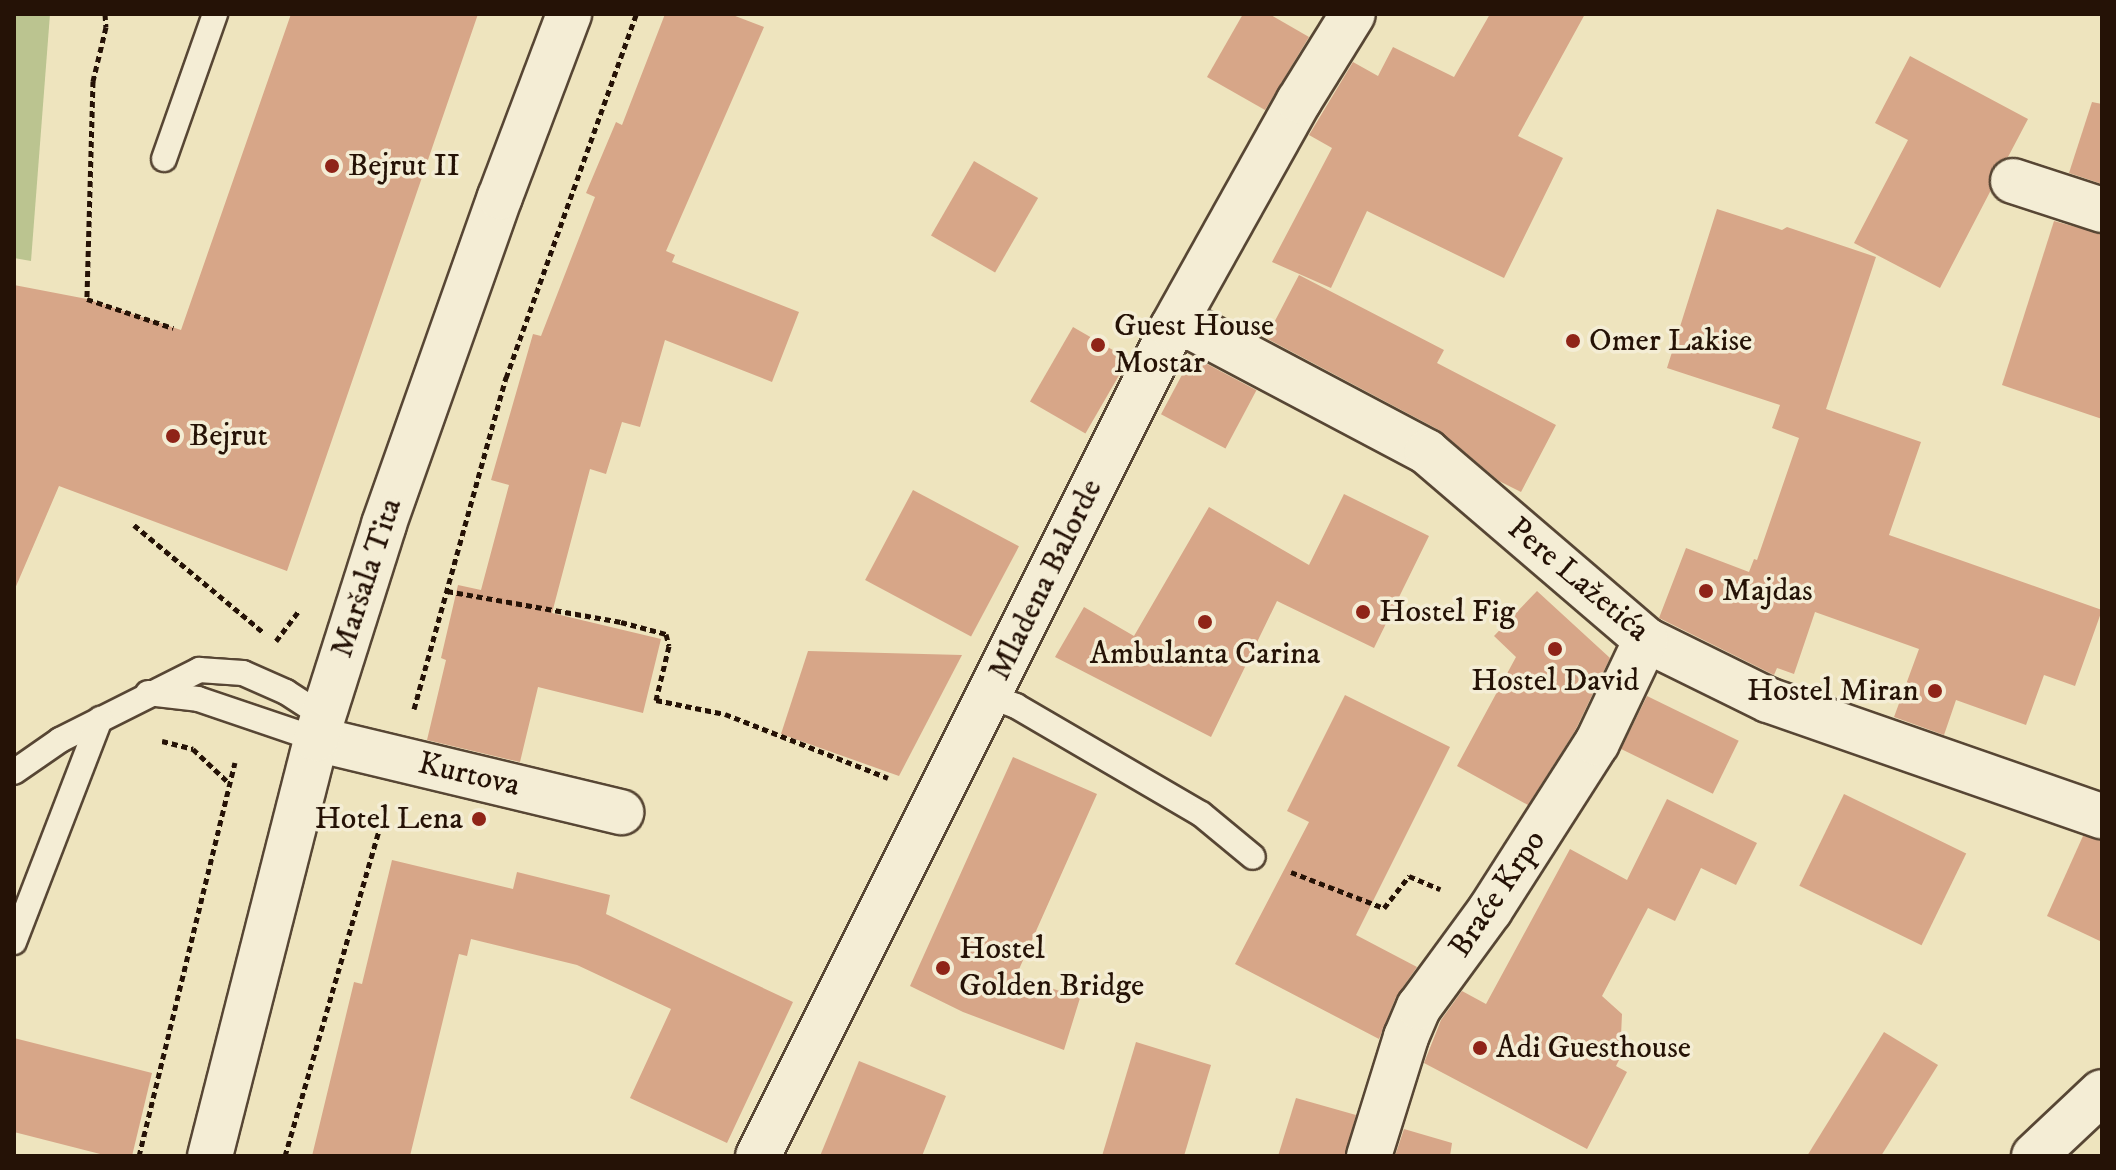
<!DOCTYPE html>
<meta charset="utf-8">
<style>
body{margin:0}
#map{position:relative;width:2116px;height:1170px;overflow:hidden;background:#eee4be;font-family:"IM FELL DW Pica",serif}
div>[style]{position:absolute}
.green>*{inset:0;background:#bbc490}
.building>*{inset:0;background:#d7a688;transform-origin:0 0}
.path>*{height:5px;margin-top:-2.5px;transform-origin:0;background:repeating-linear-gradient(90deg,#251206 0 6px,transparent 0 10px)}
.roads{filter:drop-shadow(2px 0 #574634) drop-shadow(-2px 0 #574634) drop-shadow(0 2px #574634) drop-shadow(0 -2px #574634)}
.lane>*{height:24px;margin:-12px;padding:0 12px;transform-origin:12px;border-radius:12px;background:#f4edd5}
.street>*{height:44px;margin:-22px;padding:0 22px;transform-origin:22px;border-radius:22px;background:#f4edd5}
.secondary>*{height:44px;margin:-22px;padding:0 22px;transform-origin:22px;border-radius:22px;background:#f4edd5}
.dots>*{width:22px;height:22px;translate:-50% -50%;box-sizing:border-box;border:4px solid #f4edd5;border-radius:50%}
span{translate:-50% -50%;white-space:nowrap;text-align:center;line-height:1.15;-webkit-text-stroke:7px #f4edd5;paint-order:stroke}
.poi-label{font-size:32px;color:#251206}
.left{translate:0 -50%;text-align:left}
.right{translate:-100% -50%;text-align:right}
.street-label{font-size:32px;color:#251206}
.frame{position:absolute;inset:0;border:16px solid #251206;pointer-events:none}
</style>
<div id="map">
<div class="green">
<i style="clip-path:polygon(14px 14px,50px 14px,31px 261px,14px 258px)"></i>
</div>
<div class="building">
<i style="clip-path:polygon(291px 14px,478px 14px,287px 571px,59px 486px,14px 591px,14px 285px,87px 299px,181px 330px)"></i>
<i style="clip-path:polygon(665px 14px,730px 14px,764px 27px,666px 251px,675px 255px,672px 262px,799px 312px,772px 382px,665px 340px,640px 427px,622px 422px,606px 474px,590px 469px,552px 613px,661px 639px,643px 713px,538px 687px,520px 762px,427px 740px,446px 660px,441px 658px,458px 585px,481px 590px,509px 485px,491px 480px,533px 334px,541px 336px,595px 197px,586px 193px,616px 122px,622px 125px)"></i>
<i style="clip-path:polygon(1243px 14px,1269px 14px,1309px 37px,1265px 110px,1207px 77px)"></i>
<i style="clip-path:polygon(1490px 14px,1585px 14px,1518px 136px,1563px 158px,1504px 278px,1367px 211px,1331px 288px,1272px 262px,1332px 148px,1309px 135px,1353px 62px,1378px 76px,1393px 47px,1454px 77px)"></i>
<i style="clip-path:polygon(1910px 56px,2028px 119px,2008px 157px,1997px 162px,1990px 173px,1991px 190px,1940px 288px,1854px 243px,1908px 140px,1875px 123px)"></i>
<i style="clip-path:polygon(2092px 102px,2102px 104px,2102px 184px,2069px 173px)"></i>
<i style="left:974px;top:161px;width:74px;height:86px;rotate:30deg"></i>
<i style="clip-path:polygon(1717px 209px,1782px 230px,1787px 227px,1876px 257px,1826px 409px,1921px 442px,1889px 535px,2102px 610px,2075px 686px,2044px 675px,2026px 725px,1956px 700px,1944px 735px,1894px 717px,1919px 649px,1815px 612px,1794px 674px,1777px 668px,1774px 675px,1659px 618px,1686px 548px,1749px 572px,1754px 559px,1757px 560px,1799px 438px,1772px 428px,1780px 405px,1667px 368px)"></i>
<i style="clip-path:polygon(2054px 221px,2102px 234px,2102px 419px,2002px 385px)"></i>
<i style="clip-path:polygon(1299px 275px,1444px 350px,1437px 363px,1556px 425px,1521px 492px,1499px 481px,1439px 430px,1266px 338px)"></i>
<i style="left:1073px;top:327px;width:64px;height:86px;rotate:30deg"></i>
<i style="left:1192px;top:356px;width:73px;height:66px;rotate:28deg"></i>
<i style="left:913px;top:490px;width:120px;height:102px;rotate:28deg"></i>
<i style="clip-path:polygon(1344px 494px,1429px 536px,1374px 648px,1277px 601px,1211px 737px,1055px 657px,1084px 607px,1134px 636px,1209px 507px,1309px 565px)"></i>
<i style="clip-path:polygon(1537px 591px,1610px 658px,1575px 731px,1528px 805px,1457px 766px,1516px 657px,1494px 636px)"></i>
<i style="clip-path:polygon(808px 651px,962px 655px,899px 776px,781px 734px)"></i>
<i style="clip-path:polygon(1345px 695px,1450px 747px,1356px 935px,1417px 967px,1396px 997px,1379px 1039px,1235px 964px,1309px 822px,1287px 811px)"></i>
<i style="left:1647px;top:696px;width:102px;height:59px;rotate:26deg"></i>
<i style="clip-path:polygon(1013px 757px,1097px 794px,1016px 976px,1080px 998px,1064px 1050px,963px 1012px,910px 986px)"></i>
<i style="left:1844px;top:794px;width:136px;height:102px;rotate:26deg"></i>
<i style="clip-path:polygon(1667px 799px,1757px 843px,1736px 885px,1701px 868px,1675px 921px,1648px 908px,1602px 996px,1622px 1014px,1621px 1036px,1629px 1040px,1616px 1066px,1627px 1072px,1587px 1149px,1424px 1063px,1441px 1020px,1462px 991px,1486px 1004px,1570px 849px,1627px 880px)"></i>
<i style="clip-path:polygon(2083px 836px,2102px 840px,2102px 942px,2047px 916px)"></i>
<i style="clip-path:polygon(392px 860px,513px 889px,517px 872px,610px 895px,606px 914px,793px 1002px,727px 1143px,630px 1098px,671px 1009px,577px 965px,471px 939px,467px 956px,459px 954px,410px 1156px,312px 1156px,354px 982px,362px 984px)"></i>
<i style="clip-path:polygon(1884px 1032px,1938px 1065px,1881px 1156px,1807px 1156px)"></i>
<i style="clip-path:polygon(14px 1038px,152px 1073px,132px 1156px,108px 1156px,14px 1132px)"></i>
<i style="clip-path:polygon(1136px 1042px,1211px 1065px,1184px 1156px,1102px 1156px)"></i>
<i style="clip-path:polygon(859px 1061px,946px 1096px,922px 1156px,820px 1156px)"></i>
<i style="clip-path:polygon(1296px 1098px,1356px 1115px,1345px 1156px,1278px 1156px)"></i>
<i style="clip-path:polygon(1404px 1129px,1452px 1143px,1450px 1156px,1395px 1156px)"></i>
</div>
<div class="path">
<i style="left:105px;top:14px;width:13px;rotate:86deg"></i>
<i style="left:106px;top:27px;width:56px;rotate:103.5deg"></i>
<i style="left:93px;top:81px;width:218px;rotate:91.6deg"></i>
<i style="left:87px;top:299px;width:91px;rotate:18.6deg"></i>
<i style="left:134px;top:525px;width:168px;rotate:39.7deg"></i>
<i style="left:447px;top:591px;width:177px;rotate:10.1deg"></i>
<i style="left:621px;top:622px;width:47px;rotate:14.9deg"></i>
<i style="left:666px;top:634px;width:12px;rotate:76deg"></i>
<i style="left:669px;top:646px;width:56px;rotate:103.5deg"></i>
<i style="left:656px;top:700px;width:70px;rotate:11.5deg"></i>
<i style="left:725px;top:714px;width:175px;rotate:21.4deg"></i>
<i style="left:276px;top:641px;width:38px;rotate:-53deg"></i>
<i style="left:414px;top:709px;width:344px;rotate:-74.5deg"></i>
<i style="left:506px;top:378px;width:387px;rotate:-70.3deg"></i>
<i style="left:162px;top:741px;width:32px;rotate:14deg"></i>
<i style="left:193px;top:749px;width:51px;rotate:43.4deg"></i>
<i style="left:1291px;top:872px;width:100px;rotate:21.2deg"></i>
<i style="left:1384px;top:908px;width:41px;rotate:-52deg"></i>
<i style="left:1409px;top:876px;width:34px;rotate:23deg"></i>
<i style="left:139px;top:1156px;width:405px;rotate:-76.3deg"></i>
<i style="left:285px;top:1156px;width:363px;rotate:-73.9deg"></i>
</div>
<div class="roads">
<div class="lane">
<i style="left:164px;top:159px;width:154px;rotate:-70.6deg"></i>
<i style="left:148px;top:693px;width:50px;rotate:6.8deg"></i>
<i style="left:198px;top:699px;width:125px;rotate:18.7deg"></i>
<i style="left:989px;top:696px;width:29px;rotate:20deg"></i>
<i style="left:1016px;top:706px;width:214px;rotate:30.3deg"></i>
<i style="left:1201px;top:814px;width:67px;rotate:39.6deg"></i>
<i style="left:14px;top:772px;width:56px;rotate:-34.8deg"></i>
<i style="left:60px;top:740px;width:156px;rotate:-26.7deg"></i>
<i style="left:199px;top:670px;width:44px;rotate:3.9deg"></i>
<i style="left:243px;top:673px;width:47px;rotate:23.8deg"></i>
<i style="left:286px;top:692px;width:44px;rotate:33deg"></i>
<i style="left:14px;top:942px;width:239px;rotate:-68.9deg"></i>
</div>
<div class="street">
<i style="left:2013px;top:181px;width:94px;rotate:18deg"></i>
<i style="left:1172px;top:328px;width:21px"></i>
<i style="left:1193px;top:328px;width:265px;rotate:27.9deg"></i>
<i style="left:1427px;top:452px;width:289px;rotate:40.6deg"></i>
<i style="left:1646px;top:640px;width:136px;rotate:26.2deg"></i>
<i style="left:1768px;top:700px;width:354px;rotate:19.2deg"></i>
<i style="left:316px;top:739px;width:314px;rotate:13.5deg"></i>
<i style="left:758px;top:1156px;width:926px;rotate:-63.43deg"></i>
<i style="left:1172px;top:328px;width:260px;rotate:-60.8deg"></i>
<i style="left:1299px;top:101px;width:102px;rotate:-58.2deg"></i>
<i style="left:1369px;top:1156px;width:125px;rotate:-72.7deg"></i>
<i style="left:1406px;top:1037px;width:33px;rotate:-67deg"></i>
<i style="left:1419px;top:1007px;width:120px;rotate:-53.8deg"></i>
<i style="left:1490px;top:910px;width:198px;rotate:-57.4deg"></i>
<i style="left:1597px;top:743px;width:114px;rotate:-64.6deg"></i>
<i style="left:2034px;top:1156px;width:93px;rotate:-43.3deg"></i>
</div>
<div class="secondary">
<i style="left:210px;top:1156px;width:430px;rotate:-75.7deg"></i>
<i style="left:316px;top:739px;width:225px;rotate:-72.4deg"></i>
<i style="left:384px;top:524px;width:347px;rotate:-70.5deg"></i>
<i style="left:500px;top:197px;width:196px;rotate:-69.3deg"></i>
</div>
</div>
<div class="dots">
<i style="left:332px;top:166px;background:#8f2418"></i>
<i style="left:1573px;top:341px;background:#8f2418"></i>
<i style="left:1098px;top:345px;background:#8f2418"></i>
<i style="left:173px;top:436px;background:#8f2418"></i>
<i style="left:1706px;top:591px;background:#8f2418"></i>
<i style="left:1363px;top:612px;background:#8f2418"></i>
<i style="left:1205px;top:622px;background:#8f2418"></i>
<i style="left:1555px;top:649px;background:#8f2418"></i>
<i style="left:1935px;top:691px;background:#8f2418"></i>
<i style="left:479px;top:819px;background:#8f2418"></i>
<i style="left:943px;top:968px;background:#8f2418"></i>
<i style="left:1480px;top:1048px;background:#8f2418"></i>
</div>
<div class="poi-label">
<span class="left" style="left:348px;top:166px">Bejrut II</span>
<span class="left" style="left:1114px;top:345px">Guest House<br>Mostar</span>
<span class="left" style="left:1589px;top:341px">Omer Lakise</span>
<span class="left" style="left:189px;top:436px">Bejrut</span>
<span class="left" style="left:1722px;top:591px">Majdas</span>
<span class="left" style="left:1379px;top:612px">Hostel Fig</span>
<span style="left:1205px;top:654px">Ambulanta Carina</span>
<span style="left:1555px;top:681px">Hostel David</span>
<span class="right" style="left:1919px;top:691px">Hostel Miran</span>
<span class="right" style="left:463px;top:819px">Hotel Lena</span>
<span class="left" style="left:959px;top:968px">Hostel<br>Golden Bridge</span>
<span class="left" style="left:1496px;top:1048px">Adi Guesthouse</span>
</div>
<div class="street-label">
<span style="left:367px;top:578px;rotate:-72deg">Maršala Tita</span>
<span style="left:1046px;top:580px;rotate:-64deg">Mladena Balorde</span>
<span style="left:1578px;top:580px;rotate:40deg">Pere Lažetića</span>
<span style="left:469px;top:775px;rotate:13deg">Kurtova</span>
<span style="left:1498px;top:894px;rotate:-56deg">Braće Krpo</span>
</div>
<div class="frame"></div>
</div>
